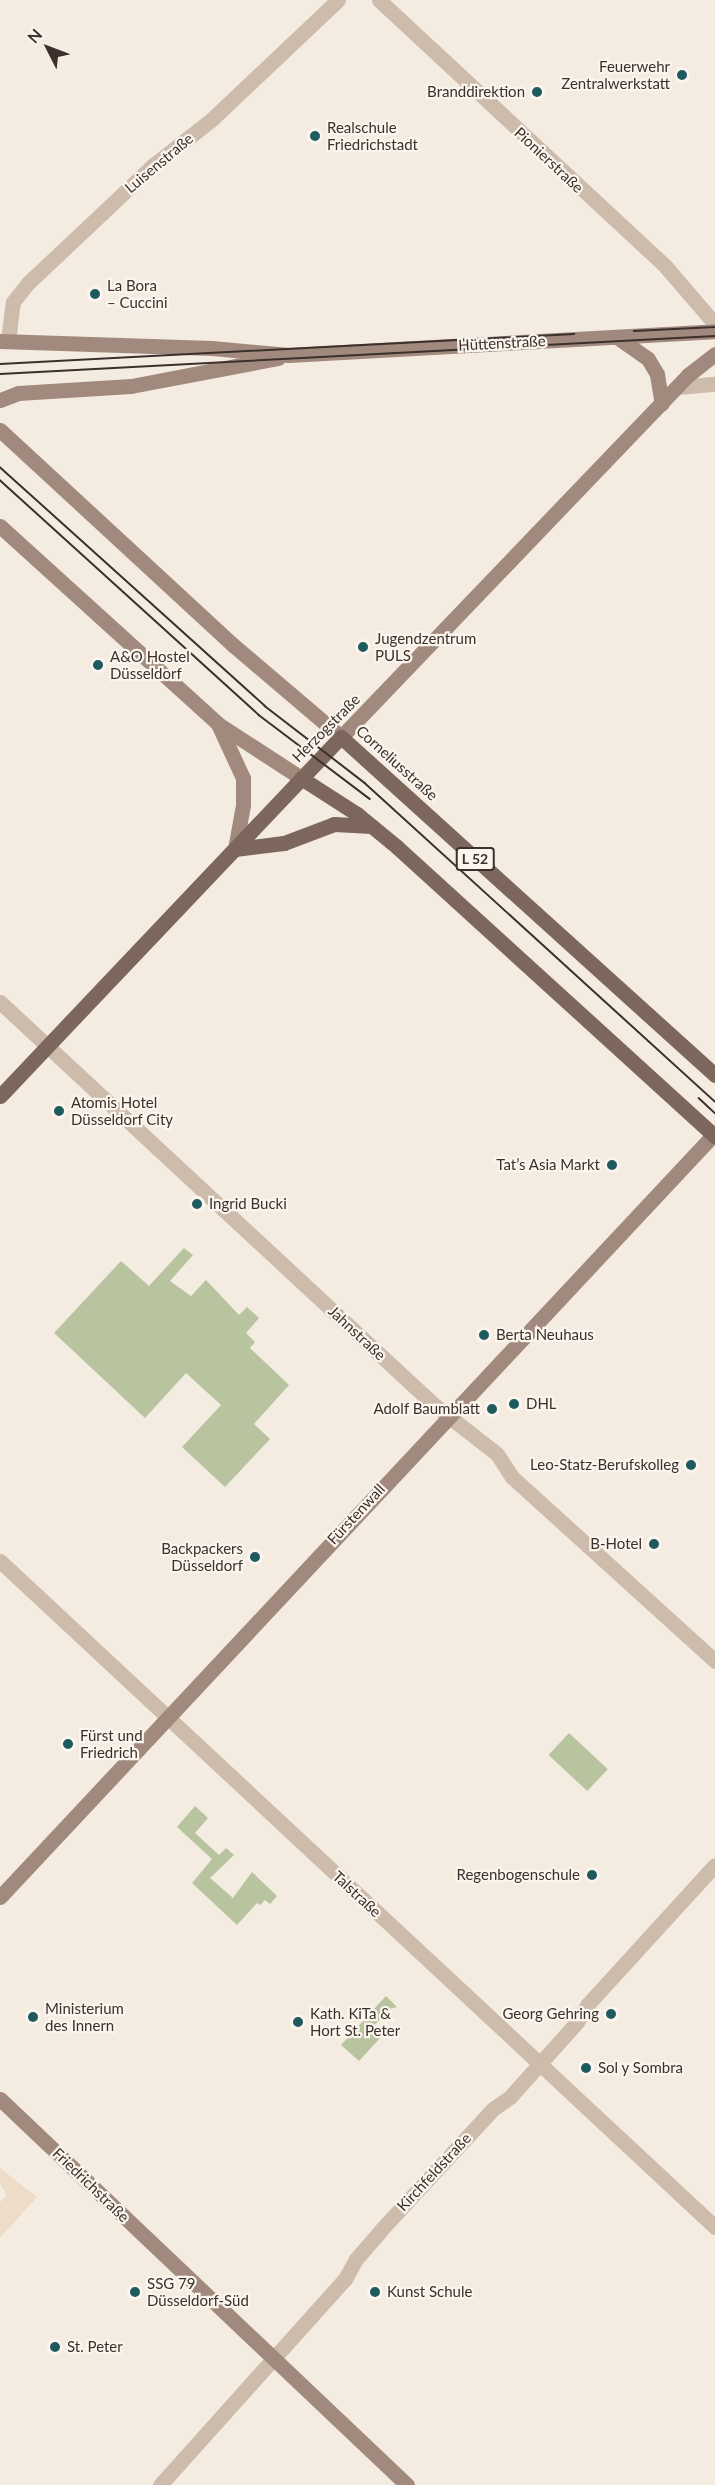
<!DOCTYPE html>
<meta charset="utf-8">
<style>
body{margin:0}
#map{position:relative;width:715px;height:2485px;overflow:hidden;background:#f4ebe1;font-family:Lato,sans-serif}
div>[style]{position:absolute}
.green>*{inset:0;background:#b8c4a0;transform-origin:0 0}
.plaza>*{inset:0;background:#ecdcc8}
.street>*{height:15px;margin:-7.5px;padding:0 7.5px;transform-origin:7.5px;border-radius:7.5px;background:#cdbbac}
.secondary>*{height:15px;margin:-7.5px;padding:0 7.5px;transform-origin:7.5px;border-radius:7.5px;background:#a18a7d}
.primary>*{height:15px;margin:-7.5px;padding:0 7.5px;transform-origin:7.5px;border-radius:7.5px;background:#7d675c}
.tram>*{height:1.5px;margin:-0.75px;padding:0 0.75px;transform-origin:0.75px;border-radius:0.75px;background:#3b302b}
.dots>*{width:16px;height:16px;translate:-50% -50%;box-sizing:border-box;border:3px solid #fbf5ee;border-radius:50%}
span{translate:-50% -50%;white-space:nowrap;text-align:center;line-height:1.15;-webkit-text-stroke:4.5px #fbf5ee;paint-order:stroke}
.shield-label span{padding:2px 4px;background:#fbf5ee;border:2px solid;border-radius:4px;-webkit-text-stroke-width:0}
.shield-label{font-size:14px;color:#3b302b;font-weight:700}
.poi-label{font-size:15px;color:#3b302b}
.right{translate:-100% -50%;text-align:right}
.left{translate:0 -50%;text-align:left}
.street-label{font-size:15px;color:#3b302b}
.north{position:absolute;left:18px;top:18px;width:60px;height:60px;-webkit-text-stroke:4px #fbf5ee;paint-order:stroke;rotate:312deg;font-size:16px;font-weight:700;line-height:24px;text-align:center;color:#3b302b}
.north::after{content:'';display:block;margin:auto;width:21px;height:27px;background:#3b302b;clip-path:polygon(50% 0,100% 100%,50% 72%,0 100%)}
</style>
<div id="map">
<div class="green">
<i style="clip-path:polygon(184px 1248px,193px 1255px,170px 1281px,191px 1296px,206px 1280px,239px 1315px,247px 1307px,259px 1318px,246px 1333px,255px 1342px,250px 1348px,289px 1385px,254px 1424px,270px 1439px,225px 1487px,182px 1447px,221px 1405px,186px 1373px,145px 1418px,54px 1333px,121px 1261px,149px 1286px)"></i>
<i style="left:569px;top:1733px;width:53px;height:30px;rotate:43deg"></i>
<i style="clip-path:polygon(195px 1806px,208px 1818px,195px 1833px,219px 1855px,226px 1848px,234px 1855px,210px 1878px,233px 1898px,252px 1872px,277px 1896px,270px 1904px,265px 1900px,260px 1905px,257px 1903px,237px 1925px,192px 1883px,212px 1859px,177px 1827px)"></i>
<i style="clip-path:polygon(386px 1996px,397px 2007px,389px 2009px,372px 2028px,381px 2037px,359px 2061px,341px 2045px)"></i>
</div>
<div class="plaza">
<i style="clip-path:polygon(0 2168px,37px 2197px,0 2238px,0 2202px,7px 2195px,0 2184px)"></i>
</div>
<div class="street">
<i style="left:379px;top:0;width:392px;rotate:42.9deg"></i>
<i style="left:666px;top:267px;width:75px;rotate:49.3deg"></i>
<i style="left:8px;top:341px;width:39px;rotate:-83deg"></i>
<i style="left:13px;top:302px;width:24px;rotate:-52deg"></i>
<i style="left:28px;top:283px;width:169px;rotate:-43.3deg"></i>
<i style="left:151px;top:167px;width:76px;rotate:-38.1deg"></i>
<i style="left:211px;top:120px;width:175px;rotate:-43.4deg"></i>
<i style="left:678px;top:387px;width:37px;rotate:-5deg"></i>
<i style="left:0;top:1002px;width:591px;rotate:42.87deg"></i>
<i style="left:433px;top:1404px;width:81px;rotate:38deg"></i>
<i style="left:497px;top:1454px;width:27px;rotate:57deg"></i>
<i style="left:512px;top:1477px;width:274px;rotate:42.2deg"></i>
<i style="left:0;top:1561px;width:977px;rotate:42.97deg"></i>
<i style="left:160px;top:2485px;width:277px;rotate:-48.1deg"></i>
<i style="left:345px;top:2279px;width:23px;rotate:-61deg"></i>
<i style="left:356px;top:2259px;width:37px;rotate:-49deg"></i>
<i style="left:380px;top:2231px;width:166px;rotate:-47.2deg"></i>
<i style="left:493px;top:2109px;width:21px;rotate:-35deg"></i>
<i style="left:510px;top:2097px;width:101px;rotate:-48.2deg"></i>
<i style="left:577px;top:2022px;width:21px;rotate:-59deg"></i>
<i style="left:588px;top:2004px;width:188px;rotate:-47.6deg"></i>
</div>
<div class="secondary">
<i style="left:617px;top:337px;width:38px;rotate:35deg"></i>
<i style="left:648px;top:359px;width:17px;rotate:59deg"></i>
<i style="left:657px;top:374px;width:30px;rotate:81deg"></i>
<i style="left:0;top:341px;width:212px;rotate:1.9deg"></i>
<i style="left:212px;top:348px;width:77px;rotate:5.2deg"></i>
<i style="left:289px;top:355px;width:427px;rotate:-3.2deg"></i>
<i style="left:0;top:400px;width:19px;rotate:-21deg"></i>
<i style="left:18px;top:393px;width:113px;rotate:-3.5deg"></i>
<i style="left:131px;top:386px;width:150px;rotate:-10.8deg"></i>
<i style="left:0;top:430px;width:317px;rotate:42.7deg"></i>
<i style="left:233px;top:645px;width:142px;rotate:40.4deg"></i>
<i style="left:341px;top:737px;width:501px;rotate:-46.21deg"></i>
<i style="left:688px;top:375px;width:34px;rotate:-38deg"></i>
<i style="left:0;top:526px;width:294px;rotate:42.2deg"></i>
<i style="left:218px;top:724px;width:99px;rotate:33deg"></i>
<i style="left:218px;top:724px;width:60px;rotate:65.2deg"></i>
<i style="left:243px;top:778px;width:27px;rotate:90deg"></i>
<i style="left:243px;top:805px;width:45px;rotate:100.3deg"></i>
<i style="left:0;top:1897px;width:1046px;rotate:-46.9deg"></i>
<i style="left:0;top:2099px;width:561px;rotate:43.48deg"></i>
</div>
<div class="primary">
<i style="left:301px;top:778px;width:67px;rotate:32.7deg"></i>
<i style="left:357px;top:814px;width:52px;rotate:39.5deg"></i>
<i style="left:397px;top:847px;width:430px;rotate:42.3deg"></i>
<i style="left:235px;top:849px;width:49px;rotate:-7deg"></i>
<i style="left:284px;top:843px;width:53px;rotate:-20.8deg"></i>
<i style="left:334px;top:824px;width:37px;rotate:3deg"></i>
<i style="left:0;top:1096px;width:495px;rotate:-46.5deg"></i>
<i style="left:341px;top:737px;width:504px;rotate:42.11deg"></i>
</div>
<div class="tram">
<i style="left:634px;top:331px;width:81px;rotate:-2.8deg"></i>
<i style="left:0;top:364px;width:575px;rotate:-2.99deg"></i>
<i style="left:0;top:374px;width:716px;rotate:-3.04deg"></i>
<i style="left:0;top:467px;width:357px;rotate:42deg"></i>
<i style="left:265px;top:706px;width:126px;rotate:37.6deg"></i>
<i style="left:365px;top:783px;width:473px;rotate:42.3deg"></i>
<i style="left:0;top:480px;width:350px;rotate:42.2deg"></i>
<i style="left:259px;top:715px;width:139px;rotate:37.1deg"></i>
<i style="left:699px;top:1098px;width:22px;rotate:43deg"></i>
</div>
<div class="dots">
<i style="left:682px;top:75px;background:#1f5a5e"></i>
<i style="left:537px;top:92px;background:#1f5a5e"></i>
<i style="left:315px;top:136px;background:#1f5a5e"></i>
<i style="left:95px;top:294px;background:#1f5a5e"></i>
<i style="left:363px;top:647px;background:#1f5a5e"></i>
<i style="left:98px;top:665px;background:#1f5a5e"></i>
<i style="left:59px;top:1111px;background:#1f5a5e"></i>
<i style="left:612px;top:1165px;background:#1f5a5e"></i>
<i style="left:197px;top:1204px;background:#1f5a5e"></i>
<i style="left:484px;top:1335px;background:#1f5a5e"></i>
<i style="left:514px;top:1404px;background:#1f5a5e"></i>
<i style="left:492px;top:1409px;background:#1f5a5e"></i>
<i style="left:691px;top:1465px;background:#1f5a5e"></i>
<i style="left:654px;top:1544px;background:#1f5a5e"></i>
<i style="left:255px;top:1557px;background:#1f5a5e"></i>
<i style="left:68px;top:1744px;background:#1f5a5e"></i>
<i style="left:592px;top:1875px;background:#1f5a5e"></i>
<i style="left:611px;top:2014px;background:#1f5a5e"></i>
<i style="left:33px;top:2017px;background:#1f5a5e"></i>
<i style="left:298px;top:2022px;background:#1f5a5e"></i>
<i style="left:586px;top:2068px;background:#1f5a5e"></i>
<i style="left:135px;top:2292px;background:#1f5a5e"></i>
<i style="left:375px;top:2292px;background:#1f5a5e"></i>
<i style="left:55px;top:2347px;background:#1f5a5e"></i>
</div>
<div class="shield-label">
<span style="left:475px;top:859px">L 52</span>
</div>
<div class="poi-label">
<span class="right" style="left:670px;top:75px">Feuerwehr<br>Zentralwerkstatt</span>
<span class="right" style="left:525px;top:92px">Branddirektion</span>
<span class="left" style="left:327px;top:136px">Realschule<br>Friedrichstadt</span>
<span class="left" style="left:107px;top:294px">La Bora<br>– Cuccini</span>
<span class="left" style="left:375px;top:647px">Jugendzentrum<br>PULS</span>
<span class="left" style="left:110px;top:665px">A&amp;O Hostel<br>Düsseldorf</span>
<span class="left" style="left:71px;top:1111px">Atomis Hotel<br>Düsseldorf City</span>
<span class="right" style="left:600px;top:1165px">Tat’s Asia Markt</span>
<span class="left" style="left:209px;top:1204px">Ingrid Bucki</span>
<span class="left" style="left:496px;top:1335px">Berta Neuhaus</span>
<span class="left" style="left:526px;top:1404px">DHL</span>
<span class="right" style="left:480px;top:1409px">Adolf Baumblatt</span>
<span class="right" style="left:679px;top:1465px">Leo-Statz-Berufskolleg</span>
<span class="right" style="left:642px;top:1544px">B-Hotel</span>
<span class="right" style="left:243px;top:1557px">Backpackers<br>Düsseldorf</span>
<span class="left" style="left:80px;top:1744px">Fürst und<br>Friedrich</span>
<span class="right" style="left:580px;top:1875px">Regenbogenschule</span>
<span class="left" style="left:45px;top:2017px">Ministerium<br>des Innern</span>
<span class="left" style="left:310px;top:2022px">Kath. KiTa &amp;<br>Hort St. Peter</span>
<span class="right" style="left:599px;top:2014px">Georg Gehring</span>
<span class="left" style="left:598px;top:2068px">Sol y Sombra</span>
<span class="left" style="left:147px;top:2292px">SSG 79<br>Düsseldorf-Süd</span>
<span class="left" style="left:387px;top:2292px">Kunst Schule</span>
<span class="left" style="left:67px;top:2347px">St. Peter</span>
</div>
<div class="street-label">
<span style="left:549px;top:160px;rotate:43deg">Pionierstraße</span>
<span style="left:159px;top:163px;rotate:-40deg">Luisenstraße</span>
<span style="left:502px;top:343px;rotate:-3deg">Hüttenstraße</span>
<span style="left:326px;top:728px;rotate:-45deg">Herzogstraße</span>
<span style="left:397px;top:763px;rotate:42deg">Corneliusstraße</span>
<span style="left:357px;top:1333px;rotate:43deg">Jahnstraße</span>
<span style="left:356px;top:1514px;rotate:-47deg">Fürstenwall</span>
<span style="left:357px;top:1894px;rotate:43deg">Talstraße</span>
<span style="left:434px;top:2172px;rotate:-47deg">Kirchfeldstraße</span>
<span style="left:91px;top:2185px;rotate:44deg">Friedrichstraße</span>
</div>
<div class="north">N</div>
</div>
